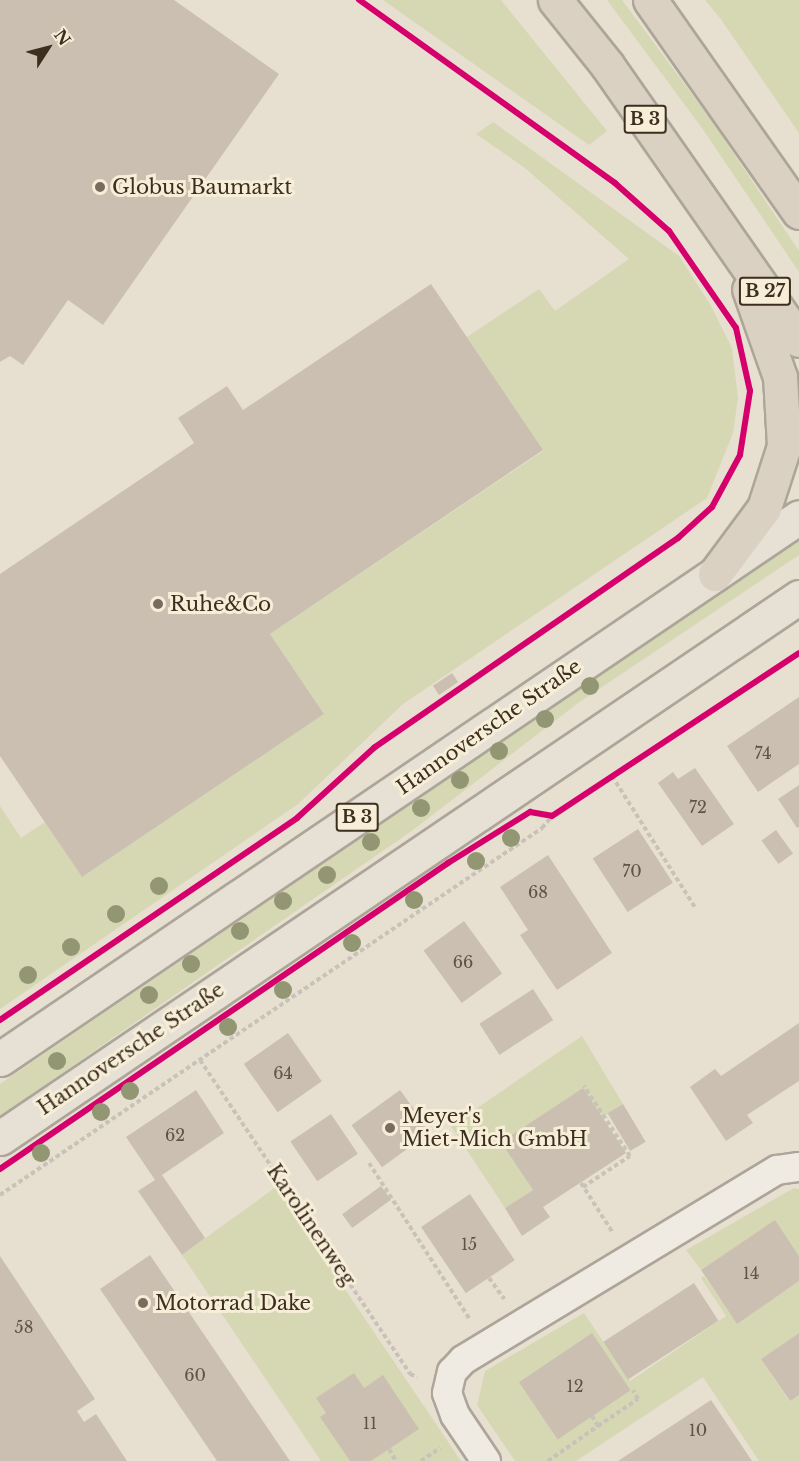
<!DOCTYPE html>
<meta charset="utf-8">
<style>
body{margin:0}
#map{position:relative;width:799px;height:1461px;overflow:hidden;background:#e7e0d1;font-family:"Libre Baskerville",serif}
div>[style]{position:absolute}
.green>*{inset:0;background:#d6d7b3}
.building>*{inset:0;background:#cbbfb2;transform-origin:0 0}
.path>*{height:4px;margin-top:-2px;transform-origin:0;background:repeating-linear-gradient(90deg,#c8c2b9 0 4.5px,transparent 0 7.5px)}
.roads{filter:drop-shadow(2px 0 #ada599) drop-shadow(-2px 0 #ada599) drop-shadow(0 2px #ada599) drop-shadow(0 -2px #ada599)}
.street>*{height:28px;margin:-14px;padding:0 14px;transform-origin:14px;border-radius:14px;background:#efebe3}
.primary>*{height:33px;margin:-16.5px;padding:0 16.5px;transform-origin:16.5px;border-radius:16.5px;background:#e6e1d4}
.highway>*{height:33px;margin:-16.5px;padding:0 16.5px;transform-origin:16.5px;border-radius:16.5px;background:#dad1c2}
.cycleway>*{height:6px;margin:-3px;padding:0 3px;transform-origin:3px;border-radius:3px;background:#d6006c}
.trees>*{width:18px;height:18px;margin:-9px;border-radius:50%;background:#929673}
.dots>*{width:16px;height:16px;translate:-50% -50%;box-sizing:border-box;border:3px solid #f7eed8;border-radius:50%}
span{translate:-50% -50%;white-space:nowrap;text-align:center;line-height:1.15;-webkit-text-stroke:6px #f7eed8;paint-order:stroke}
.number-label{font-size:16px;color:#605244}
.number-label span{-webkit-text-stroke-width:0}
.shield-label span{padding:2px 4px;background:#f7eed8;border:2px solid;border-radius:4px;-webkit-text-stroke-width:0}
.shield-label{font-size:18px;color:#3d2e20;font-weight:700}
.poi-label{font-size:20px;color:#3d2e20}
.left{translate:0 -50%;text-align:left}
.street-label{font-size:20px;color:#3d2e20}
.north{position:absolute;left:18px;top:18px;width:60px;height:60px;-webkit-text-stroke:4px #f7eed8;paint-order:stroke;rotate:54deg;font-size:16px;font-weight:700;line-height:24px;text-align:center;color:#3d2e20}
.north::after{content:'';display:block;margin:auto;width:21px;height:27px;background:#3d2e20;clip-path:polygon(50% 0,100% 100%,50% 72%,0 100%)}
</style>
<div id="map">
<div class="green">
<i style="clip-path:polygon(383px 0,501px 0,607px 131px,589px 145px)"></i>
<i style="clip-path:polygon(607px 0,622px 0,712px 121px,799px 251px,799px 272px,702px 128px)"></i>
<i style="clip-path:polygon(705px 0,799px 0,799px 133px,720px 18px)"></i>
<i style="clip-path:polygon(493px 122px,679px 256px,710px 304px,732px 348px,738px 398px,733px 433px,707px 498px,403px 704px,298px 804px,0 1009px,0 806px,21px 838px,45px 822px,82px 877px,324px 714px,270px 634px,543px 451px,467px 337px,539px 289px,555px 311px,629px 259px,525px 168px,476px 134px)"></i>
<i style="clip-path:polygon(799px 539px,799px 555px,578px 703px,413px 830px,0 1116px,0 1084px)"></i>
<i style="clip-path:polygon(582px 1036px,623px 1104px,603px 1117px,583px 1089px,502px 1142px,533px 1190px,505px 1208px,451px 1126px)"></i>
<i style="clip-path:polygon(276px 1187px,461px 1461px,321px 1461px,182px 1255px)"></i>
<i style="clip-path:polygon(794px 1188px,799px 1189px,799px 1256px,775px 1221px,701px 1270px,686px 1250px)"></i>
<i style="clip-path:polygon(704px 1276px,737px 1323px,799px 1281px,799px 1333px,761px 1359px,789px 1401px,799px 1395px,799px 1461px,759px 1461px,703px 1377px,576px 1461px,515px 1461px,477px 1405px,485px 1371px,584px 1313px,630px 1381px,726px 1316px,701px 1278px)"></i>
</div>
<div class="building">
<i style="clip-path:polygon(0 0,174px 0,279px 74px,103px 325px,68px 300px,23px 365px,10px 356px,0 362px)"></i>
<i style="clip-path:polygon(431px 284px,543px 450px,270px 634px,324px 714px,82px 877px,0 756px,0 574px,194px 443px,178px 418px,227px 386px,243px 410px)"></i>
<i style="left:452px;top:673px;width:11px;height:23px;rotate:56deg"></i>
<i style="clip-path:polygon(799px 697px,799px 764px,758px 792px,727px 746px)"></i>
<i style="clip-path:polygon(695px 768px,734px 824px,702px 846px,658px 783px,673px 772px,678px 779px)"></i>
<i style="clip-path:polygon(799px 785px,799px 827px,797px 828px,778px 799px)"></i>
<i style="left:638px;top:829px;width:64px;height:54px;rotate:57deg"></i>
<i style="left:776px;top:830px;width:29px;height:18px;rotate:54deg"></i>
<i style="clip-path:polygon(548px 855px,612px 953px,557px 990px,520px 935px,528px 930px,500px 887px)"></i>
<i style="left:464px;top:921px;width:65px;height:50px;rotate:54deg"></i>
<i style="left:533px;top:989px;width:37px;height:64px;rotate:57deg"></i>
<i style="clip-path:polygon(799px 1023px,799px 1081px,747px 1115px,753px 1123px,726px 1141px,690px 1087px,715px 1069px,721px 1076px)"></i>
<i style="left:288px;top:1033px;width:59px;height:54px;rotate:55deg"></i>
<i style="clip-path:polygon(583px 1088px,626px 1153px,543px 1207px,550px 1217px,522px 1236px,505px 1208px,533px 1190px,501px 1142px)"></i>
<i style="clip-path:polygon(196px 1090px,224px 1133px,162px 1175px,205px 1238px,182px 1255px,138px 1191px,155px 1180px,126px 1137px)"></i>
<i style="left:400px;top:1090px;width:52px;height:60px;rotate:54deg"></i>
<i style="left:623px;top:1104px;width:44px;height:18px;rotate:59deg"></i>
<i style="left:331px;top:1114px;width:48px;height:49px;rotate:56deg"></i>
<i style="left:381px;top:1186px;width:17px;height:48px;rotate:54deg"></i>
<i style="left:470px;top:1194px;width:80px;height:59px;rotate:56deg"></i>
<i style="clip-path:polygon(775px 1220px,799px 1256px,799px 1281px,737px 1324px,701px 1270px)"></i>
<i style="clip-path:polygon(150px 1255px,290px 1461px,217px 1461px,100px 1289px)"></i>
<i style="clip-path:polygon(0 1256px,95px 1399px,77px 1411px,84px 1422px,96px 1414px,127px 1461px,0 1461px)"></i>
<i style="left:694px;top:1283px;width:45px;height:108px;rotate:57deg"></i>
<i style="left:592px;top:1333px;width:69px;height:88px;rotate:56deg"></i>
<i style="clip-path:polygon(799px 1333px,799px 1395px,790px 1401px,761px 1359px)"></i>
<i style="clip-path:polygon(354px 1373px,364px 1388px,383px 1375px,419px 1429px,371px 1461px,350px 1461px,320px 1417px,326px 1413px,316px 1398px)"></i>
<i style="clip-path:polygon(711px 1400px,752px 1461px,618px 1461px)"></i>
</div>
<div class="path">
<i style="left:612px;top:776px;width:157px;rotate:57.7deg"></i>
<i style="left:200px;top:1060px;width:378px;rotate:56.2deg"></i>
<i style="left:410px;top:1374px;width:8px;rotate:23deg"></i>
<i style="left:369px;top:1163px;width:187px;rotate:57.2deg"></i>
<i style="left:581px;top:1183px;width:59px;rotate:57.4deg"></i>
<i style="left:583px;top:1187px;width:56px;rotate:-33.4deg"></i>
<i style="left:630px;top:1156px;width:84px;rotate:-123.3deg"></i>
<i style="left:0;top:1195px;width:655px;rotate:-34.1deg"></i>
<i style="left:542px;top:828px;width:16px;rotate:-50deg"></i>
<i style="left:489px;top:1278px;width:26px;rotate:54deg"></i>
<i style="left:598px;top:1426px;width:48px;rotate:-34deg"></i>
<i style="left:638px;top:1399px;width:10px;rotate:-119deg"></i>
<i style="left:389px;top:1449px;width:14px;rotate:60deg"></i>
<i style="left:421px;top:1461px;width:23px;rotate:-34deg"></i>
<i style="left:548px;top:1461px;width:61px;rotate:-35deg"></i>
<i style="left:598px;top:1426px;width:12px;rotate:-121deg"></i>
</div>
<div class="roads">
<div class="street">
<i style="left:486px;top:1461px;width:55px;rotate:-124deg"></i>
<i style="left:455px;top:1415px;width:23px;rotate:-110deg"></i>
<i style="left:447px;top:1393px;width:22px;rotate:-77deg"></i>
<i style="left:452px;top:1372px;width:16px;rotate:-47deg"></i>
<i style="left:463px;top:1360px;width:367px;rotate:-31.2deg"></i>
<i style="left:777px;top:1170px;width:22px;rotate:-8deg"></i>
</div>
<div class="primary">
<i style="left:0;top:1059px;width:965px;rotate:-34.15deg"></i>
<i style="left:0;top:1138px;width:965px;rotate:-34.1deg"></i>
</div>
<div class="highway">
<i style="left:555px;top:0;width:83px;rotate:51.3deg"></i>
<i style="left:607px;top:65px;width:335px;rotate:55.1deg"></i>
<i style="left:650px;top:0;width:259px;rotate:54.9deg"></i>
<i style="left:715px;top:574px;width:82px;rotate:-53.4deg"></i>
<i style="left:764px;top:508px;width:65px;rotate:-72.1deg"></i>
<i style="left:784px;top:446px;width:69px;rotate:-93.3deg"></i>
<i style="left:780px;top:377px;width:93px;rotate:-109.4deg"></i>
</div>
</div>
<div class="cycleway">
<i style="left:0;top:1020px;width:359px;rotate:-34.2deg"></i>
<i style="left:297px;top:818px;width:105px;rotate:-42.3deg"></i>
<i style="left:375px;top:747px;width:368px;rotate:-34.6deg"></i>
<i style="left:678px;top:538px;width:46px;rotate:-42.4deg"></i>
<i style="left:712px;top:507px;width:59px;rotate:-61.7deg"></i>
<i style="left:740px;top:455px;width:65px;rotate:-81.1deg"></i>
<i style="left:750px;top:391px;width:65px;rotate:-102.5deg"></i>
<i style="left:736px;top:328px;width:118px;rotate:-124.6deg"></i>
<i style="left:669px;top:231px;width:72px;rotate:-138.4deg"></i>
<i style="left:615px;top:183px;width:315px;rotate:-144.4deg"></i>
<i style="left:0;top:1169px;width:543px;rotate:-34.33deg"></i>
<i style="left:448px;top:863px;width:97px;rotate:-31.9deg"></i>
<i style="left:530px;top:812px;width:22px;rotate:10deg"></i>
<i style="left:552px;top:816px;width:296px;rotate:-33.4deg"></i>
</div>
<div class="trees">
<i style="left:590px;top:686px"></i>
<i style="left:545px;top:719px"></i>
<i style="left:499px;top:751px"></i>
<i style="left:460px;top:780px"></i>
<i style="left:421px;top:808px"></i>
<i style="left:511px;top:838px"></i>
<i style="left:371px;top:842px"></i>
<i style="left:476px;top:861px"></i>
<i style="left:327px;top:875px"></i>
<i style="left:159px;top:886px"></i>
<i style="left:414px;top:900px"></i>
<i style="left:283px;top:901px"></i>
<i style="left:116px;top:914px"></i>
<i style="left:240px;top:931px"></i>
<i style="left:352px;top:943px"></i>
<i style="left:71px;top:947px"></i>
<i style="left:191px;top:964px"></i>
<i style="left:28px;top:975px"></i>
<i style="left:283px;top:990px"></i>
<i style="left:149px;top:995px"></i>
<i style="left:228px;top:1027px"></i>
<i style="left:57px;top:1061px"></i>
<i style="left:130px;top:1091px"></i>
<i style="left:101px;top:1112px"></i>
<i style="left:41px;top:1153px"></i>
</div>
<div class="dots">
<i style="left:100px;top:187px;background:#786c5e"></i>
<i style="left:158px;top:604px;background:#786c5e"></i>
<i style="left:390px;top:1128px;background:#786c5e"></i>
<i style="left:143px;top:1303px;background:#786c5e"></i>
</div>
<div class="number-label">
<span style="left:763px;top:753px">74</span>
<span style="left:698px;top:807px">72</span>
<span style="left:632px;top:871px">70</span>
<span style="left:538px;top:892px">68</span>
<span style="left:463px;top:962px">66</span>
<span style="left:283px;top:1073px">64</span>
<span style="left:175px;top:1135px">62</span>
<span style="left:469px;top:1244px">15</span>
<span style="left:751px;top:1273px">14</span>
<span style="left:24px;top:1327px">58</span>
<span style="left:195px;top:1375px">60</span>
<span style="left:575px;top:1386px">12</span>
<span style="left:370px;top:1423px">11</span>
<span style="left:698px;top:1430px">10</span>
</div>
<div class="shield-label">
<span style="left:645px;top:119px">B 3</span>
<span style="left:765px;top:291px">B 27</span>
<span style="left:357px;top:817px">B 3</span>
</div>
<div class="poi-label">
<span class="left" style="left:112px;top:187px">Globus Baumarkt</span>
<span class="left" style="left:170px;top:604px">Ruhe&amp;Co</span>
<span class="left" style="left:402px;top:1128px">Meyer's<br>Miet-Mich GmbH</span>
<span class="left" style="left:155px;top:1303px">Motorrad Dake</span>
</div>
<div class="street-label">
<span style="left:489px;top:727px;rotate:-35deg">Hannoversche Straße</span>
<span style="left:131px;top:1049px;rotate:-34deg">Hannoversche Straße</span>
<span style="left:311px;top:1225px;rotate:56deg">Karolinenweg</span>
</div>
<div class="north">N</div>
</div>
